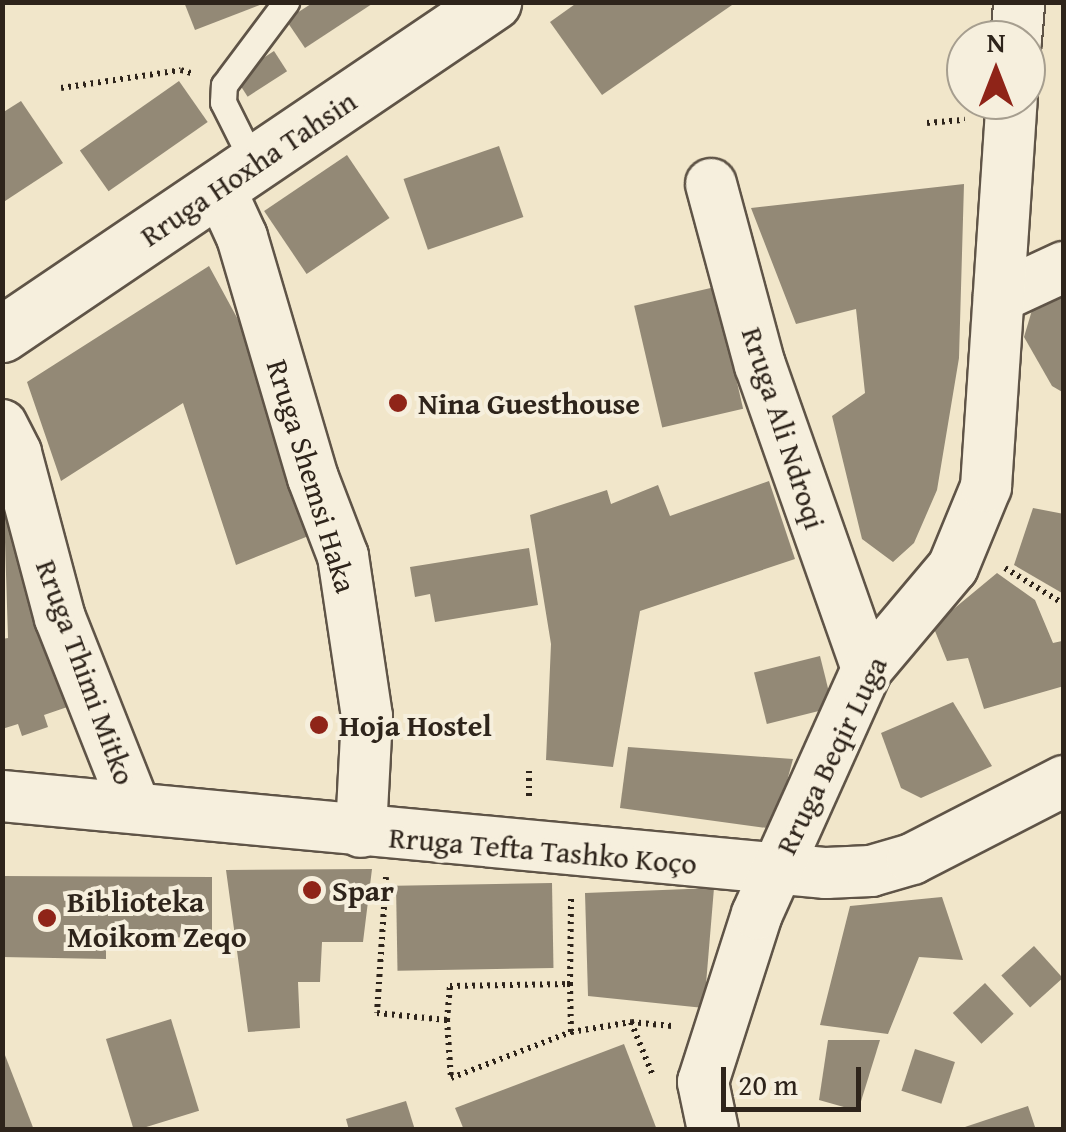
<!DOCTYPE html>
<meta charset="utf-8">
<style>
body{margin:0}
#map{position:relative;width:1066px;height:1132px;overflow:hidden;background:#f1e6ca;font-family:"Gentium Book Plus",serif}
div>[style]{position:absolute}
.building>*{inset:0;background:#938976;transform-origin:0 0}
.path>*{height:6px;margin-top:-3px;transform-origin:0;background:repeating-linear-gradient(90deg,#2e241b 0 2.5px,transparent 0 7.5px)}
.roads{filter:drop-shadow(2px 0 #5f5447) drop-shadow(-2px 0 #5f5447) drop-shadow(0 2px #5f5447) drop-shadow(0 -2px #5f5447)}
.lane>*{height:25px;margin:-12.5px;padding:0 12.5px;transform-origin:12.5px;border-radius:12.5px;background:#f6efdd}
.street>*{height:50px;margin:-25px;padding:0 25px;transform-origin:25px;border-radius:25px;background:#f6efdd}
.secondary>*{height:55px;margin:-27.5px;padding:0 27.5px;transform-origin:27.5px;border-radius:27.5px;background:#f6efdd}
.dots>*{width:28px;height:28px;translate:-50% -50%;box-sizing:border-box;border:5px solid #f6efdd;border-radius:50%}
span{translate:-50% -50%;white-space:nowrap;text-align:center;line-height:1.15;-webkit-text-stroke:8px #f6efdd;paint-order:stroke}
.street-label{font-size:30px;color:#2e241b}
.poi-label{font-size:30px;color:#2e241b;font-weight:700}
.left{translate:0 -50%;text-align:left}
.frame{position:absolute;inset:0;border:5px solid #2e241b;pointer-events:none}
.north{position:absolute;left:946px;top:20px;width:100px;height:100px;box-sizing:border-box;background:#f6efdd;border:2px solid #a69e8f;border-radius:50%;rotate:0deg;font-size:28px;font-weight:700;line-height:40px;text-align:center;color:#2e241b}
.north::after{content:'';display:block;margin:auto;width:35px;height:45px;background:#8f2418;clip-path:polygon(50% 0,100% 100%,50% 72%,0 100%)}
.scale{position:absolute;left:721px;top:1067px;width:140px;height:45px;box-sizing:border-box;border:5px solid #2e241b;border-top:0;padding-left:12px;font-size:30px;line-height:35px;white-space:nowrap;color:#2e241b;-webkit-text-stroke:8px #f6efdd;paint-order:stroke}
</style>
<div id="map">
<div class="building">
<i style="clip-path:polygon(184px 2px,265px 2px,265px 3px,195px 30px)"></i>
<i style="clip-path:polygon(314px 2px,375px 2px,305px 48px,286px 20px)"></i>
<i style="clip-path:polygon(578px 2px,731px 2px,732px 5px,602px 95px,550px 22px)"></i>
<i style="left:274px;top:51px;width:24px;height:47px;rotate:57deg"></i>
<i style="left:179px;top:81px;width:50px;height:121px;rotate:55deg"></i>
<i style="clip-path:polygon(21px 101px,63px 163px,2px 203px,2px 113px)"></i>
<i style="left:499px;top:146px;width:75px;height:101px;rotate:71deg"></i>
<i style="left:347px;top:155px;width:76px;height:100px;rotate:56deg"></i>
<i style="clip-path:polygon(964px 184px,959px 358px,937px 490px,914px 543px,893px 562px,862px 539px,832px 416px,865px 393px,856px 309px,796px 324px,751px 208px)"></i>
<i style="clip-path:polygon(209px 266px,261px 362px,311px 535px,236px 565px,183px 403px,61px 481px,27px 382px)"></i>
<i style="clip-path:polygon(1064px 286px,1064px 393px,1052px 386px,1024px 337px,1035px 300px)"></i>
<i style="left:715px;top:287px;width:125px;height:83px;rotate:77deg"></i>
<i style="clip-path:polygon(2px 446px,79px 703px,44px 715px,48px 727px,22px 736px,18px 724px,2px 729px,2px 639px,8px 638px)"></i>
<i style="clip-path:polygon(769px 481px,795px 559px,640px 611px,613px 767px,546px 760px,551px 644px,530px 515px,607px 490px,611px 504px,658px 485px,670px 516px)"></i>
<i style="clip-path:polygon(1033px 508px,1064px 514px,1062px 593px,1014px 565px)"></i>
<i style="clip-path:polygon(529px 548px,538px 605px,435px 622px,430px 594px,415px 597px,410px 567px)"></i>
<i style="clip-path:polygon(997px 573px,1035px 600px,1053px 643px,1062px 641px,1064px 686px,984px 709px,968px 658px,947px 661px,933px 626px)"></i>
<i style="left:820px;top:656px;width:53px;height:68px;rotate:76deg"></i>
<i style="clip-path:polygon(953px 702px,992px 766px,921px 798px,901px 788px,881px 733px)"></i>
<i style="clip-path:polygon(628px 747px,793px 759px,774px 829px,620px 808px)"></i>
<i style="clip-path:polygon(372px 869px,363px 942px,322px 942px,320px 982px,298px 982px,300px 1028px,248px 1032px,226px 870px)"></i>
<i style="clip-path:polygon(2px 876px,212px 877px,212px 937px,106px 938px,106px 959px,2px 957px)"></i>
<i style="left:552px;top:883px;width:85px;height:156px;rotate:89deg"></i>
<i style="clip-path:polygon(714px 888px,704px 1008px,588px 996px,585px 893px)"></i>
<i style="clip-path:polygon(942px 897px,963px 960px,919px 957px,888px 1034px,820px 1025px,850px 906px)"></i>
<i style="left:1034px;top:946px;width:43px;height:44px;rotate:48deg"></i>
<i style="left:985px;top:983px;width:42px;height:44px;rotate:47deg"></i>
<i style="left:171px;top:1019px;width:96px;height:68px;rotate:73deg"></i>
<i style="clip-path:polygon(828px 1040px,880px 1040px,858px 1111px,819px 1100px)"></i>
<i style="clip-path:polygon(624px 1044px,657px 1130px,464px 1130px,455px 1108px)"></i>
<i style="left:915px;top:1049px;width:42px;height:44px;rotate:18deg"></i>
<i style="clip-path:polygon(2px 1050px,3px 1050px,34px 1130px,2px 1130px)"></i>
<i style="clip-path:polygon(406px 1101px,415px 1130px,349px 1130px,346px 1119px)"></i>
<i style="clip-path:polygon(1028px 1106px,1036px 1130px,959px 1130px,959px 1129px)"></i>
</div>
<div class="path">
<i style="left:61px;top:88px;width:121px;rotate:-8.5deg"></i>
<i style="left:181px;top:70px;width:14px;rotate:17deg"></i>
<i style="left:927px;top:123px;width:38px;rotate:-5deg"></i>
<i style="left:1005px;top:568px;width:69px;rotate:31.4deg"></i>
<i style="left:529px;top:771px;width:26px;rotate:90deg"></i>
<i style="left:386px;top:877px;width:136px;rotate:93.8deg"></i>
<i style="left:377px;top:1013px;width:70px;rotate:5.7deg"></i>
<i style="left:447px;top:1020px;width:34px;rotate:-85deg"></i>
<i style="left:450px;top:986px;width:120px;rotate:-1deg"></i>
<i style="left:570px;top:984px;width:87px;rotate:-89.3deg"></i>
<i style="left:570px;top:984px;width:48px;rotate:88.8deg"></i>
<i style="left:447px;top:1020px;width:58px;rotate:86.1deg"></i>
<i style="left:451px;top:1078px;width:129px;rotate:-21deg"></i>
<i style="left:571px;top:1032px;width:61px;rotate:-9.5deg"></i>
<i style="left:631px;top:1022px;width:41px;rotate:5.6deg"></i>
<i style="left:631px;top:1022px;width:58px;rotate:67.8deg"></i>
</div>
<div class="roads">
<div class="lane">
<i style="left:254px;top:164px;width:69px;rotate:-116.6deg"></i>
<i style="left:223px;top:102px;width:17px;rotate:-87deg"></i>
<i style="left:224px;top:85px;width:104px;rotate:-53.2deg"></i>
</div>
<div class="street">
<i style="left:1016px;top:40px;width:38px;rotate:-85deg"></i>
<i style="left:711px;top:184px;width:188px;rotate:74.9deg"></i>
<i style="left:760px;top:365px;width:322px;rotate:70.6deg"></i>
<i style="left:219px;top:187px;width:55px;rotate:65.3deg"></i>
<i style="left:242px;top:237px;width:251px;rotate:73.6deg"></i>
<i style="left:313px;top:478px;width:84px;rotate:69deg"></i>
<i style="left:343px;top:556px;width:162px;rotate:81.5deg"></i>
<i style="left:367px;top:716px;width:116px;rotate:93deg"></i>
<i style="left:999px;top:297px;width:72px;rotate:-24.8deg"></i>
<i style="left:2px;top:425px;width:31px;rotate:63deg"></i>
<i style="left:16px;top:453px;width:171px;rotate:75.1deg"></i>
<i style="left:60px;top:618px;width:201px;rotate:68.4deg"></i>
<i style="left:2px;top:796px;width:828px;rotate:5.34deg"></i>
<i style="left:826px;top:873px;width:45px;rotate:-2.5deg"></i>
<i style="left:871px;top:871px;width:43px;rotate:-16.3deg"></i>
<i style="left:912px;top:859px;width:171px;rotate:-27.2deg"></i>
<i style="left:713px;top:1130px;width:49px;rotate:-101.8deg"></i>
<i style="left:703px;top:1082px;width:176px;rotate:-72.2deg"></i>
<i style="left:757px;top:914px;width:269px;rotate:-65.8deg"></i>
<i style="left:867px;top:669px;width:133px;rotate:-49.9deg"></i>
<i style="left:953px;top:567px;width:87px;rotate:-67.6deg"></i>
<i style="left:986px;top:487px;width:388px;rotate:-86.2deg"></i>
</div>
<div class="secondary">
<i style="left:2px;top:334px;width:593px;rotate:-34.07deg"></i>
</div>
</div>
<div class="dots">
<i style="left:398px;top:403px;background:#8f2418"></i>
<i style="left:319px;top:725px;background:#8f2418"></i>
<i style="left:312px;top:890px;background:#8f2418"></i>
<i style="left:47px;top:918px;background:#8f2418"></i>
</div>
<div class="street-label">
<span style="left:248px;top:168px;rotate:-34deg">Rruga Hoxha Tahsin</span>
<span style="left:784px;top:428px;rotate:72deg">Rruga Ali Ndroqi</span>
<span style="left:312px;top:476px;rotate:73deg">Rruga Shemsi Haka</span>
<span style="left:86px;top:672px;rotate:70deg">Rruga Thimi Mitko</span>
<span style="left:831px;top:755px;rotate:-64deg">Rruga Beqir Luga</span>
<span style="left:543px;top:850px;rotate:5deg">Rruga Tefta Tashko Koço</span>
</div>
<div class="poi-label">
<span class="left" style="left:418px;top:403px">Nina Guesthouse</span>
<span class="left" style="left:339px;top:725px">Hoja Hostel</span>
<span class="left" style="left:332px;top:890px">Spar</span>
<span class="left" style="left:67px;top:918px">Biblioteka<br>Moikom Zeqo</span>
</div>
<div class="frame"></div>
<div class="north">N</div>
<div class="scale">20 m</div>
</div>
